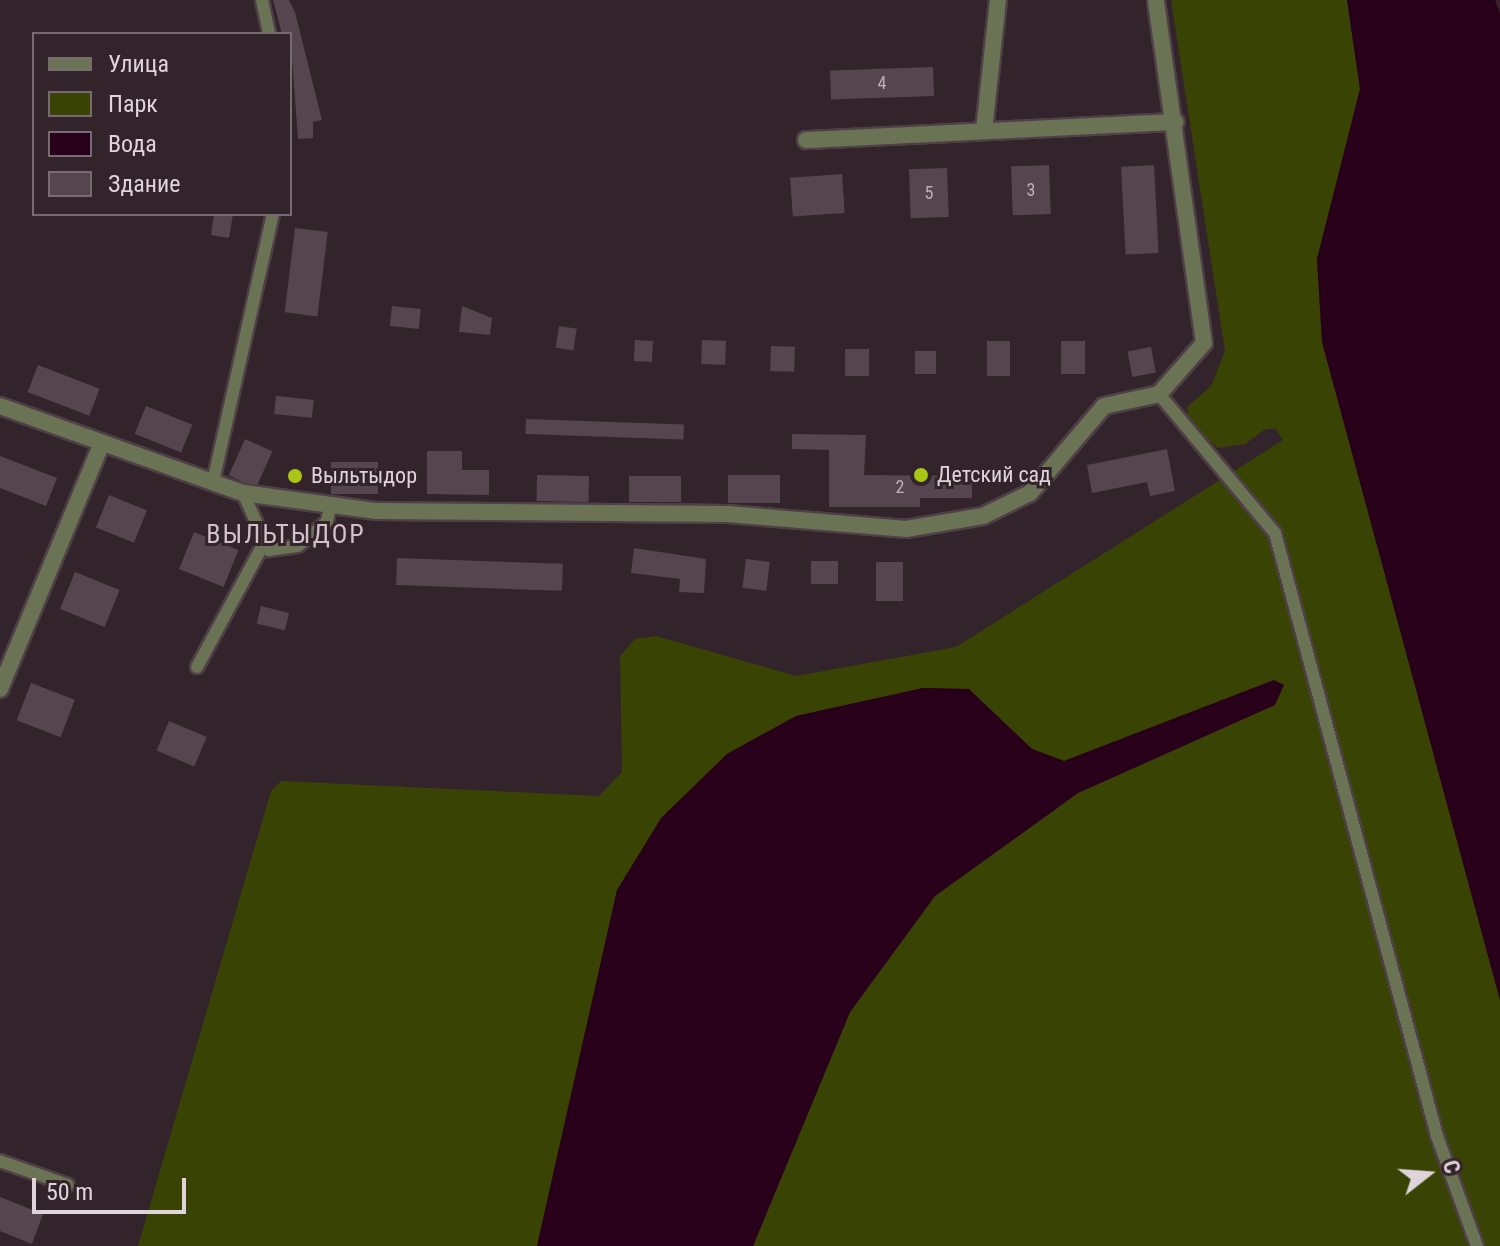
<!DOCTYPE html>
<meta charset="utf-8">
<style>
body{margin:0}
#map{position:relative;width:1500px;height:1246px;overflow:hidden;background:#33232b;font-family:"Roboto Condensed",sans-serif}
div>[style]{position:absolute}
.green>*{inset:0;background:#394404}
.water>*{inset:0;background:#290019}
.building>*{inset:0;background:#56454e;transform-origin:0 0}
.roads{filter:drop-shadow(2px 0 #4f3f47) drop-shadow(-2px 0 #4f3f47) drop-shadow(0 2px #4f3f47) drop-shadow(0 -2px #4f3f47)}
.service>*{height:12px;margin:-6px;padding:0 6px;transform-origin:6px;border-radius:6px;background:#6b7355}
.minor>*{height:16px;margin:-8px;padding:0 8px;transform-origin:8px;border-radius:8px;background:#6b7355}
.tertiary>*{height:16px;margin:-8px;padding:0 8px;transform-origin:8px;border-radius:8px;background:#6b7355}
.dots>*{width:22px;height:22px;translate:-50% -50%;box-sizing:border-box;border:4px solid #33232b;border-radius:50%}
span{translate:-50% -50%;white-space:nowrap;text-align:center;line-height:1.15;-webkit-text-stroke:6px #33232b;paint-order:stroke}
.number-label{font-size:18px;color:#bdb0b6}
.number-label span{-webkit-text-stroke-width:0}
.poi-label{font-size:22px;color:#dfd4d9}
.left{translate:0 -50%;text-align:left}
.quarter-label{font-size:26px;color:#d4c0ca;letter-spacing:2px}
.legend{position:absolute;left:32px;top:32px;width:260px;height:184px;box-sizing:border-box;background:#33232b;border:2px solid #786a71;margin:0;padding:10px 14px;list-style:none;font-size:24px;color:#dfd4d9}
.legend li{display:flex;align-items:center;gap:16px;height:40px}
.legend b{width:40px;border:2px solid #786a71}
.north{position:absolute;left:1388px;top:1134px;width:80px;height:80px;-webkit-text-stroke:6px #33232b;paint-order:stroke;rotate:73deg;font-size:22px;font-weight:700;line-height:32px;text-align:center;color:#dfd4d9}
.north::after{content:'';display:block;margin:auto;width:28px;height:36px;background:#dfd4d9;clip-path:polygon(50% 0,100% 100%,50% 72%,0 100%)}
.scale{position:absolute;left:32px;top:1178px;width:154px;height:36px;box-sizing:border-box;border:4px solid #dfd4d9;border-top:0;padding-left:10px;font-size:24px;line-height:28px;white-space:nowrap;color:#dfd4d9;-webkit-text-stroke:6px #33232b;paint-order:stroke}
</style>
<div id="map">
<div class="green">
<i style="clip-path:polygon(1171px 0,1347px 0,1360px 89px,1317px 259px,1322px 342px,1500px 1000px,1500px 1246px,753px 1246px,850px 1012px,935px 896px,1078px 793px,1275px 705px,1274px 680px,1064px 761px,1032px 749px,969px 689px,923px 688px,796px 716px,727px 754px,617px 890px,537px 1246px,138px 1246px,271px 791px,281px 781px,599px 796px,622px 772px,620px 656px,635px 639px,656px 636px,796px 676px,956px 647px,1283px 440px,1275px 428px,1264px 430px,1245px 444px,1218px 448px,1189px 424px,1187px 407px,1211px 386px,1225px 351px)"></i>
</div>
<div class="water">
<i style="clip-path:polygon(1347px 0,1495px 0,1500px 14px,1500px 1000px,1322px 342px,1317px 259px,1360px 89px)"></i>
<i style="clip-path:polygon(1274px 680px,1284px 685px,1275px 705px,1078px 793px,935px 896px,850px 1012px,753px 1246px,537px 1246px,617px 890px,661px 818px,727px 754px,796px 716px,923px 688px,969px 689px,1032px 749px,1064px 761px)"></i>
</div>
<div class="building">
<i style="clip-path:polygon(273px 0,289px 0,295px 12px,322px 120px,313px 122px,313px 138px,298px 139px,290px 32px,282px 34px)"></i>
<i style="left:933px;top:67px;width:29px;height:103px;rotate:88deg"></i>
<i style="left:1049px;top:165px;width:49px;height:38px;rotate:88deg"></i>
<i style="left:1154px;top:165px;width:88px;height:33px;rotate:87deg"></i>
<i style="left:947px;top:168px;width:49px;height:38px;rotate:88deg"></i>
<i style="left:842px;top:174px;width:39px;height:52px;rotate:86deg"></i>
<i style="clip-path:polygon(214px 214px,233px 214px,229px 238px,211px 235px)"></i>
<i style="left:295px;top:228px;width:33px;height:85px;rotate:7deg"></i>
<i style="left:392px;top:306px;width:29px;height:20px;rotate:6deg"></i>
<i style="clip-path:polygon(462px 306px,492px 318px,490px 335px,459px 332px)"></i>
<i style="left:559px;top:326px;width:18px;height:22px;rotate:9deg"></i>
<i style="left:635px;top:340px;width:18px;height:21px;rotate:3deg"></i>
<i style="left:702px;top:340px;width:24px;height:24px;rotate:2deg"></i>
<i style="left:987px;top:341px;width:23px;height:35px"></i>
<i style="left:1061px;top:341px;width:24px;height:33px"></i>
<i style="left:771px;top:346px;width:24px;height:25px;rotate:2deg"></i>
<i style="left:1151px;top:347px;width:26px;height:24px;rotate:79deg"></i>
<i style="left:845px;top:349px;width:24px;height:27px"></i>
<i style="left:915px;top:351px;width:21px;height:23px"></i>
<i style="left:38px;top:365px;width:66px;height:29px;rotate:21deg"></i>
<i style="left:276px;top:396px;width:38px;height:18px;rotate:6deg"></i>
<i style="left:146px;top:406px;width:50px;height:30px;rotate:22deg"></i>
<i style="left:526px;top:419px;width:158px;height:15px;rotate:2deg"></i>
<i style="clip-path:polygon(792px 434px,866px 435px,864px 475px,972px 476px,972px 498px,920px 498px,920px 507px,829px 507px,829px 450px,792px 449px)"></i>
<i style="left:245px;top:439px;width:30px;height:40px;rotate:24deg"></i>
<i style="clip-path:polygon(1167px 449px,1175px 491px,1150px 496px,1147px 482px,1092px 493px,1087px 465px)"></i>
<i style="clip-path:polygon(427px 451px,462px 451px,462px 470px,489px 470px,489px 495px,427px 494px)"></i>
<i style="clip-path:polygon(0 456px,57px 478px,46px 506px,0 488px)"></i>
<i style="left:378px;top:462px;width:32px;height:47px;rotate:90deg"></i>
<i style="left:537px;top:475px;width:52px;height:26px;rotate:1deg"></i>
<i style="left:728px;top:475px;width:52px;height:28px"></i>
<i style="left:629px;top:476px;width:52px;height:26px"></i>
<i style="left:109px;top:495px;width:41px;height:35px;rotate:22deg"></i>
<i style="left:194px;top:532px;width:48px;height:40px;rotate:22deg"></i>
<i style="clip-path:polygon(634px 548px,706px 559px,704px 593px,679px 592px,680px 579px,631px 573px)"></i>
<i style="left:397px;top:558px;width:166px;height:27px;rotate:2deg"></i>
<i style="left:746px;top:559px;width:24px;height:29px;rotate:7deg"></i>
<i style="left:811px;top:561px;width:27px;height:23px"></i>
<i style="left:876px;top:562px;width:27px;height:39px"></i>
<i style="left:75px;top:572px;width:48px;height:40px;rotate:22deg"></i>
<i style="left:261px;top:606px;width:29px;height:18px;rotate:14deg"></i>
<i style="left:31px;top:683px;width:47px;height:40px;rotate:21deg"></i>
<i style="left:169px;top:721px;width:41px;height:32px;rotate:23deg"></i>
<i style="clip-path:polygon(0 1197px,43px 1214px,32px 1244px,0 1231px)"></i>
</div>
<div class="roads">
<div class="service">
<i style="left:262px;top:0;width:35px;rotate:78deg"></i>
<i style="left:1159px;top:394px;width:181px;rotate:50.2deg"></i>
<i style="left:1275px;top:533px;width:624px;rotate:74.96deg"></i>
<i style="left:1437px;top:1136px;width:117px;rotate:70deg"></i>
<i style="left:213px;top:482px;width:275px;rotate:-77.4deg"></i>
<i style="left:243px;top:493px;width:63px;rotate:65.5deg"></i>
<i style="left:269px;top:550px;width:29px;rotate:-8deg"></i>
<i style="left:298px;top:546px;width:38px;rotate:-40deg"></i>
<i style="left:327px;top:522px;width:16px;rotate:-79deg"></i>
<i style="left:197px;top:667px;width:139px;rotate:-61.6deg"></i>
<i style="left:0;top:1161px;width:72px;rotate:19.4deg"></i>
</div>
<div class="minor">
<i style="left:984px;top:131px;width:132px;rotate:-83.9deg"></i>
<i style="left:806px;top:140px;width:370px;rotate:-2.8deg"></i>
<i style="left:0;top:406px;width:258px;rotate:19.7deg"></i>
<i style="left:243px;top:493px;width:135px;rotate:7.7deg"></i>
<i style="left:377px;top:511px;width:351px;rotate:0.5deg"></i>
<i style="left:728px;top:514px;width:179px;rotate:4.8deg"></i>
<i style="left:906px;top:529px;width:78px;rotate:-9.6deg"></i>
<i style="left:983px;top:516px;width:52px;rotate:-26.1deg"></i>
<i style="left:1030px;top:493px;width:114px;rotate:-49.6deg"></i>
<i style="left:1104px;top:406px;width:56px;rotate:-12.3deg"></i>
<i style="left:1159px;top:394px;width:68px;rotate:-48.6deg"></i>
<i style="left:1204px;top:343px;width:346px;rotate:-98deg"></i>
</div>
<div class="tertiary">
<i style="left:0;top:689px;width:262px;rotate:-67.5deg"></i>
</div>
</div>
<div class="dots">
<i style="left:921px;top:475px;background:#abc716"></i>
<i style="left:295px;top:476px;background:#abc716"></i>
</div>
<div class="number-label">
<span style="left:882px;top:83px">4</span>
<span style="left:1031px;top:190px">3</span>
<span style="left:929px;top:193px">5</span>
<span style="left:900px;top:487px">2</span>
</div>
<div class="poi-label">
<span class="left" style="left:937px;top:475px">Детский сад</span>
<span class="left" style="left:311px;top:476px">Выльтыдор</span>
</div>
<div class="quarter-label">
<span style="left:286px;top:535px">ВЫЛЬТЫДОР</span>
</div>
<ul class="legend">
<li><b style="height:10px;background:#6b7355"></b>Улица</li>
<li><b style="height:22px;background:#394404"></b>Парк</li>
<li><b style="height:22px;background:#290019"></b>Вода</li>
<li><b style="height:22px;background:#56454e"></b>Здание</li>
</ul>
<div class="north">С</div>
<div class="scale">50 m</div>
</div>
